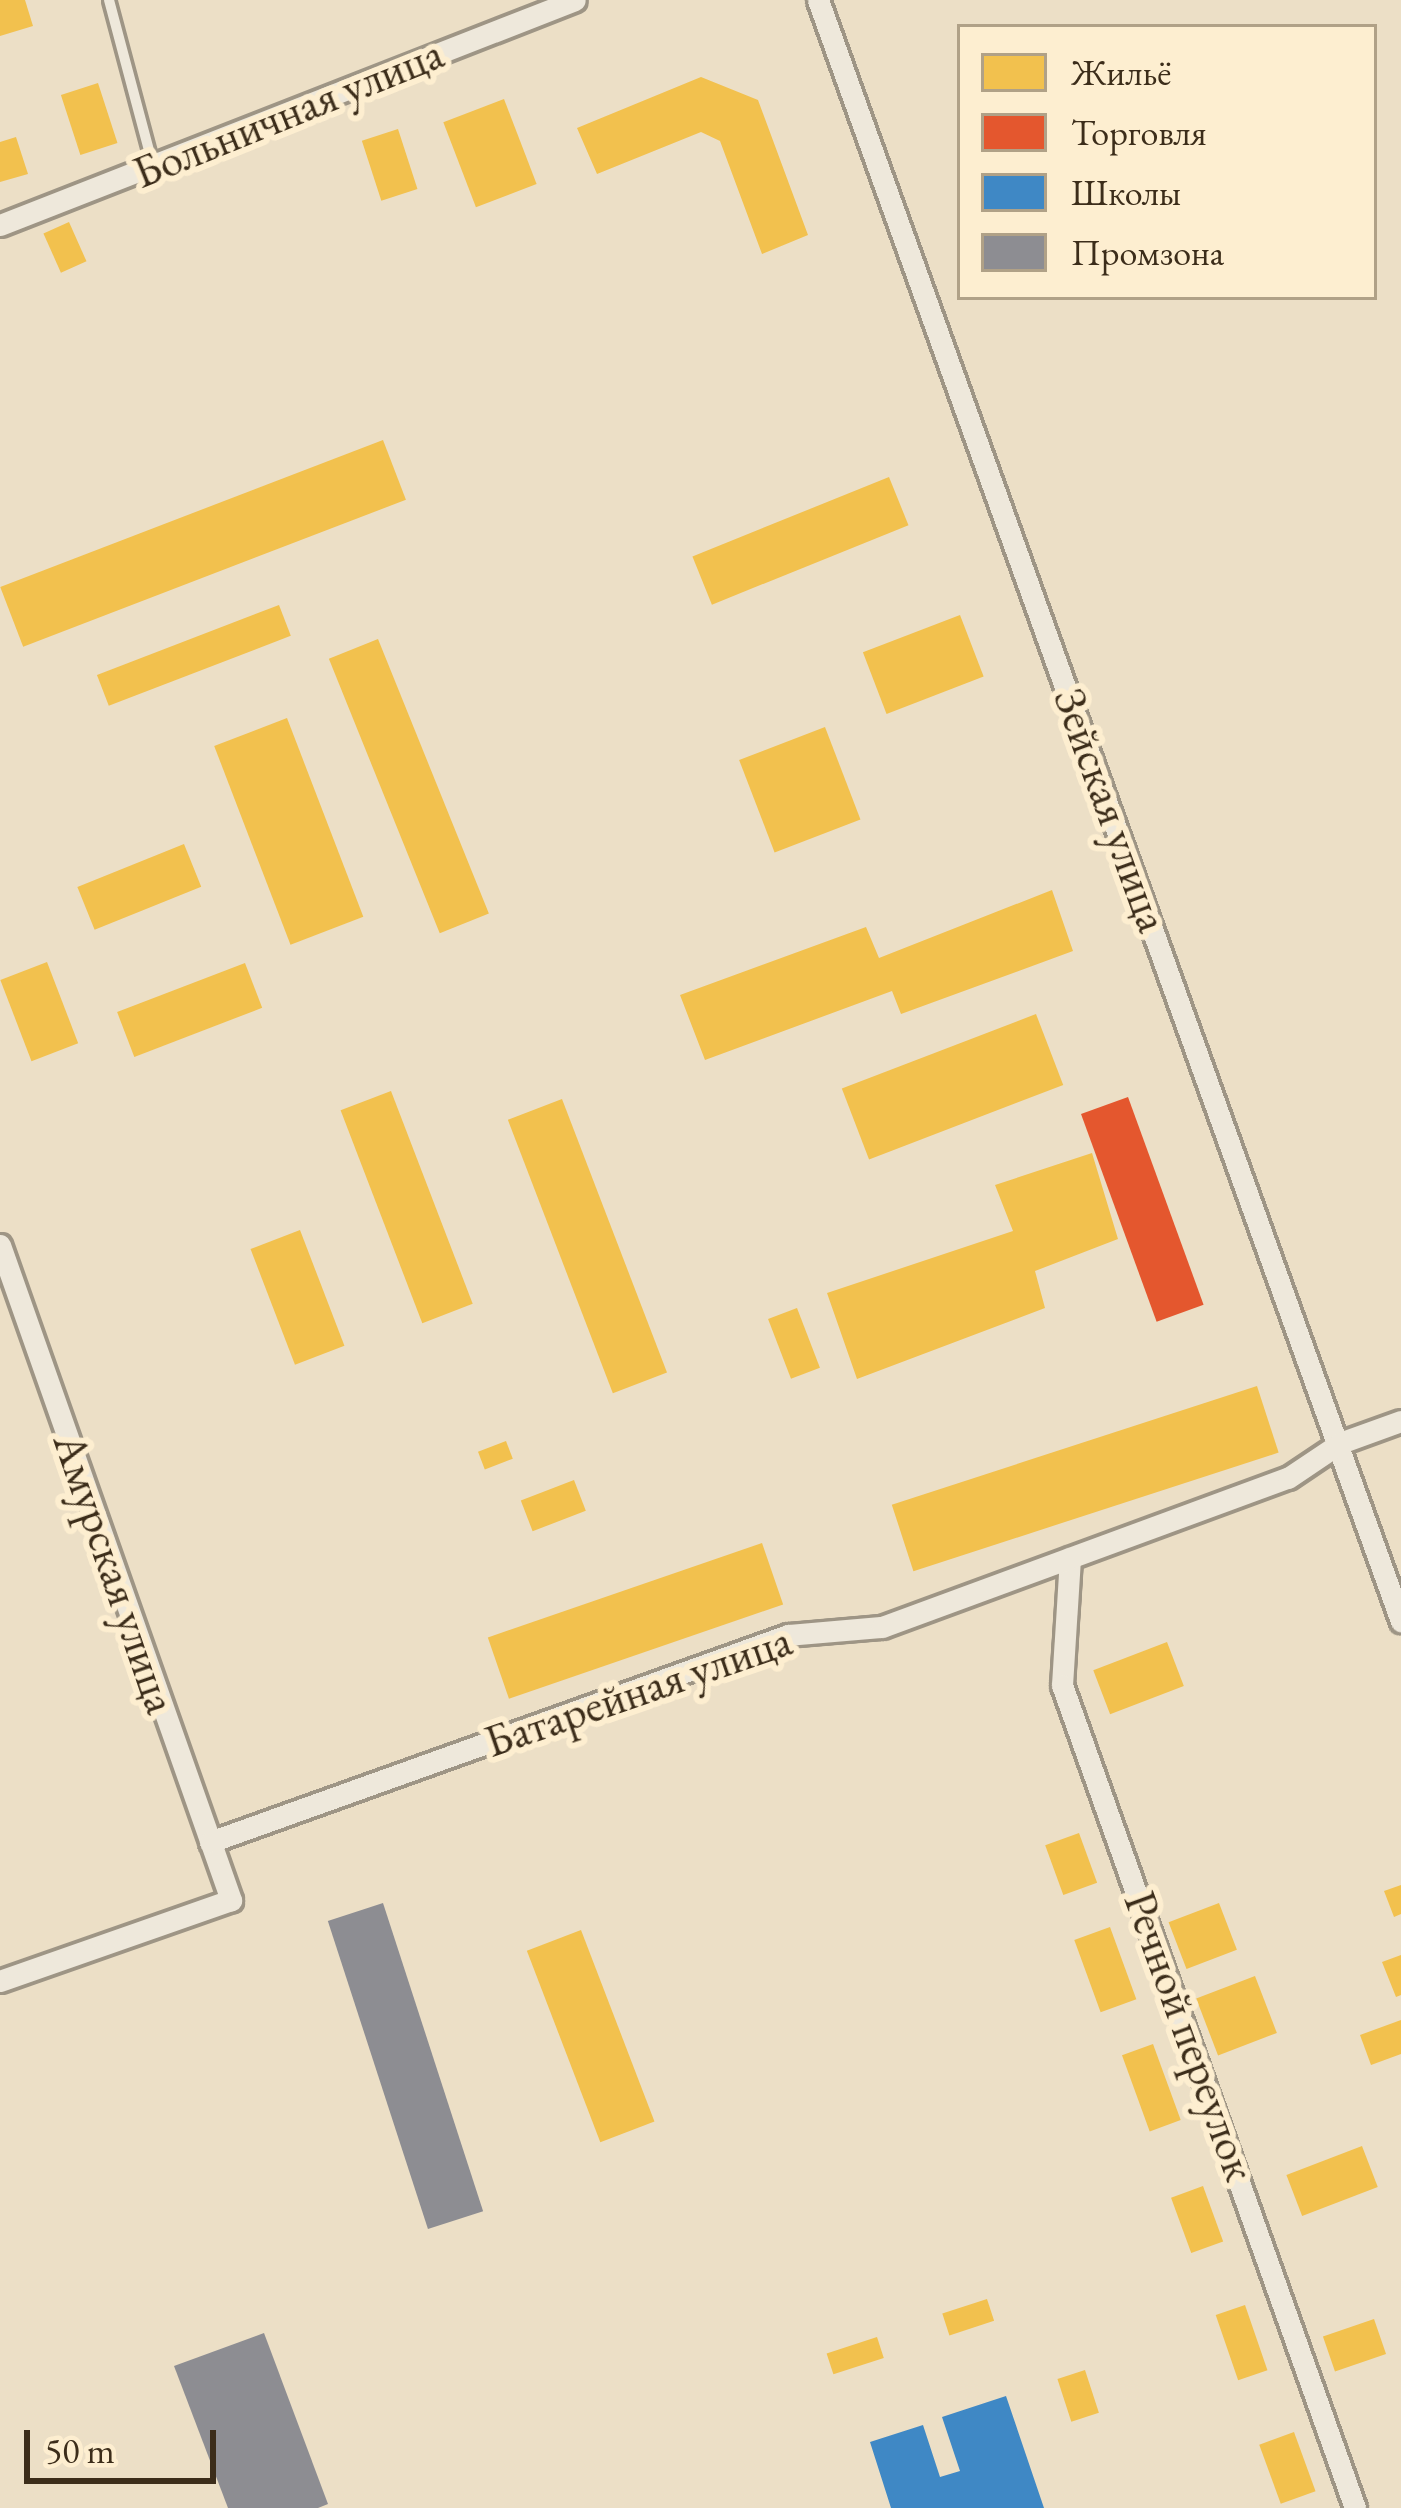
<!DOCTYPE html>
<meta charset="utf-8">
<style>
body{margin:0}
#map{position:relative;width:1401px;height:2508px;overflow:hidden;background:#ecdfc6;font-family:"EB Garamond",serif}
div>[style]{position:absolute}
.homes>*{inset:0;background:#f2c14e;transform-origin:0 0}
.shops>*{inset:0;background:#e4572e;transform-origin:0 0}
.schools>*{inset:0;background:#3f88c5}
.industry>*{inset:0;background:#8d8d92;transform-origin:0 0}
.roads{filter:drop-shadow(3px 0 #9e9585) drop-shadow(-3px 0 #9e9585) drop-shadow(0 3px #9e9585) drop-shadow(0 -3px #9e9585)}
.lane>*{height:10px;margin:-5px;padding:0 5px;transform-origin:5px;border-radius:5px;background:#eee8db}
.street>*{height:21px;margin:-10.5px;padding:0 10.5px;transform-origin:10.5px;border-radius:10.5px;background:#eee8db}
span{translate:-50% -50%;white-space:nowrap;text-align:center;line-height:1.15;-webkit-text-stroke:12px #fdeed0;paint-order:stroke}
.street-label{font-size:45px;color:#3c2d1a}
.legend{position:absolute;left:957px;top:24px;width:420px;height:276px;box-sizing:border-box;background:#fdeed0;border:3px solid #b0a187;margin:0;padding:15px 21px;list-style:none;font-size:36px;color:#3c2d1a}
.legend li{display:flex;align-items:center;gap:24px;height:60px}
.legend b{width:60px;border:3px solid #b0a187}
.scale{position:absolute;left:24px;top:2430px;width:192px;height:54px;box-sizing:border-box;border:6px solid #3c2d1a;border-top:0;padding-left:15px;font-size:36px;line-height:42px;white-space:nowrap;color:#3c2d1a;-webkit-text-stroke:9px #fdeed0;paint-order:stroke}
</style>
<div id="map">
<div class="homes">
<i style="clip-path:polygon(0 0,25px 0,33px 26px,0 36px)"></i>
<i style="clip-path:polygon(701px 77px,758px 100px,808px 235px,762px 254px,720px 141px,701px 132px,597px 174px,577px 128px)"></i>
<i style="left:98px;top:83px;width:63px;height:39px;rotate:72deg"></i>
<i style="left:504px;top:99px;width:91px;height:65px;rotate:69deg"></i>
<i style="left:398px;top:129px;width:63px;height:38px;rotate:72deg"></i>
<i style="clip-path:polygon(16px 137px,28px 174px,0 182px,0 142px)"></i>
<i style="left:69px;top:222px;width:43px;height:28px;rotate:66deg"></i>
<i style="left:383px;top:440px;width:64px;height:410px;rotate:69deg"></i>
<i style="left:889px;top:477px;width:52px;height:212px;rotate:68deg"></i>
<i style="left:279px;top:605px;width:33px;height:195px;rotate:69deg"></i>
<i style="left:960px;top:615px;width:66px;height:104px;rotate:69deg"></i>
<i style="left:378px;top:639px;width:296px;height:53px;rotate:68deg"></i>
<i style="left:287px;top:718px;width:213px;height:78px;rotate:69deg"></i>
<i style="left:825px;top:727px;width:99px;height:92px;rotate:69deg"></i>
<i style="left:184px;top:844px;width:46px;height:115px;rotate:68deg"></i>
<i style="clip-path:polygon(1052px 890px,1073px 951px,901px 1014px,892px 991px,705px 1060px,680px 995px,866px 927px,879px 958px)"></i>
<i style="left:47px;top:962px;width:87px;height:50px;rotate:69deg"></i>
<i style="left:245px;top:963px;width:48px;height:137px;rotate:69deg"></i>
<i style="left:1036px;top:1014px;width:76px;height:208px;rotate:69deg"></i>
<i style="left:391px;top:1091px;width:228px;height:54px;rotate:69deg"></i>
<i style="left:562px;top:1099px;width:293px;height:58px;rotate:69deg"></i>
<i style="clip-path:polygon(1092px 1153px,1118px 1239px,1035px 1271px,1045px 1308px,857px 1379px,827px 1293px,1013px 1231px,995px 1185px)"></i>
<i style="left:300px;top:1230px;width:124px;height:53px;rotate:69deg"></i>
<i style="left:797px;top:1308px;width:64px;height:31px;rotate:69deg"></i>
<i style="left:1257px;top:1386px;width:70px;height:384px;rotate:72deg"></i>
<i style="left:506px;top:1441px;width:19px;height:30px;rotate:69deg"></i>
<i style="left:574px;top:1480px;width:33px;height:57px;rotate:69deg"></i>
<i style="left:762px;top:1543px;width:65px;height:290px;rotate:71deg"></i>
<i style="left:1167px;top:1642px;width:47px;height:79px;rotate:69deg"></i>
<i style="left:1079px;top:1833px;width:53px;height:36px;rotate:70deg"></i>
<i style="clip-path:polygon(1401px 1885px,1401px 1914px,1394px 1917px,1384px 1891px)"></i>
<i style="left:1219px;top:1903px;width:50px;height:54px;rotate:69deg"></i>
<i style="left:1110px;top:1927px;width:77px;height:38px;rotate:70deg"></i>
<i style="left:581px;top:1930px;width:205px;height:58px;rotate:69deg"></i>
<i style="clip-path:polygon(1401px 1955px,1401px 1995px,1396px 1997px,1382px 1962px)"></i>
<i style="left:1255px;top:1976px;width:61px;height:63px;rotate:69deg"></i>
<i style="clip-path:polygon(1401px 2020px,1401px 2054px,1371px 2065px,1360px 2035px)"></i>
<i style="left:1153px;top:2044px;width:81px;height:33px;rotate:70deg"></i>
<i style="left:1362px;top:2146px;width:44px;height:81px;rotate:69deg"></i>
<i style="left:1203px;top:2186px;width:59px;height:34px;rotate:70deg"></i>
<i style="left:987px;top:2299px;width:23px;height:47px;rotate:72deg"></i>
<i style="left:1245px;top:2305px;width:69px;height:31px;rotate:71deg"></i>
<i style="left:1374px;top:2319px;width:37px;height:54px;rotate:71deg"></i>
<i style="left:877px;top:2337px;width:22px;height:53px;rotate:72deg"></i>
<i style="left:1085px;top:2370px;width:45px;height:29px;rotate:72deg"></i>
<i style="left:1294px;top:2432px;width:63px;height:37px;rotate:70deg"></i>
</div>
<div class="shops">
<i style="left:1128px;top:1097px;width:221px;height:50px;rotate:70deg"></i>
</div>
<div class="schools">
<i style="clip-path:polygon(1006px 2396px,1044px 2508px,891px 2508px,870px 2442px,923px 2425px,940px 2477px,960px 2471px,942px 2417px)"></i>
</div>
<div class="industry">
<i style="left:383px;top:1903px;width:324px;height:58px;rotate:72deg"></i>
<i style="clip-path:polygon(264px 2333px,328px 2504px,318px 2508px,228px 2508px,174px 2366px)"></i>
</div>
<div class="roads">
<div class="lane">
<i style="left:109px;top:0;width:171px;rotate:75.1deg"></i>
</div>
<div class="street">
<i style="left:818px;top:0;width:1723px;rotate:70.22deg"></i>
<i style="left:0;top:225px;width:617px;rotate:-21.37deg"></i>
<i style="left:0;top:1245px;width:695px;rotate:70.57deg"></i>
<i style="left:231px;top:1900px;width:245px;rotate:160.7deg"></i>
<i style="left:1070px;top:1558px;width:127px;rotate:93.6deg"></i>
<i style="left:1062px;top:1685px;width:874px;rotate:70.4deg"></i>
<i style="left:210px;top:1842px;width:614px;rotate:-19.7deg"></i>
<i style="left:788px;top:1635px;width:94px;rotate:-4.9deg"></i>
<i style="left:882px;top:1627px;width:432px;rotate:-20.2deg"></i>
<i style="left:1288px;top:1478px;width:63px;rotate:-33.9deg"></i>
<i style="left:1340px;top:1443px;width:65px;rotate:-19.8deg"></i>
</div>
</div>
<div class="street-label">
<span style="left:288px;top:113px;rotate:-22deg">Больничная улица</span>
<span style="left:1111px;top:810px;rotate:70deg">Зейская улица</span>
<span style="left:115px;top:1573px;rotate:71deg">Амурская улица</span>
<span style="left:638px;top:1691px;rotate:-19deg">Батарейная улица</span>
<span style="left:1190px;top:2036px;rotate:70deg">Речной переулок</span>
</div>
<ul class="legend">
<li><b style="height:33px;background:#f2c14e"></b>Жильё</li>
<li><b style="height:33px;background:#e4572e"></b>Торговля</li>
<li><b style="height:33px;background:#3f88c5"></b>Школы</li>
<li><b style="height:33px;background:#8d8d92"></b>Промзона</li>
</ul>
<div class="scale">50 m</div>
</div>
